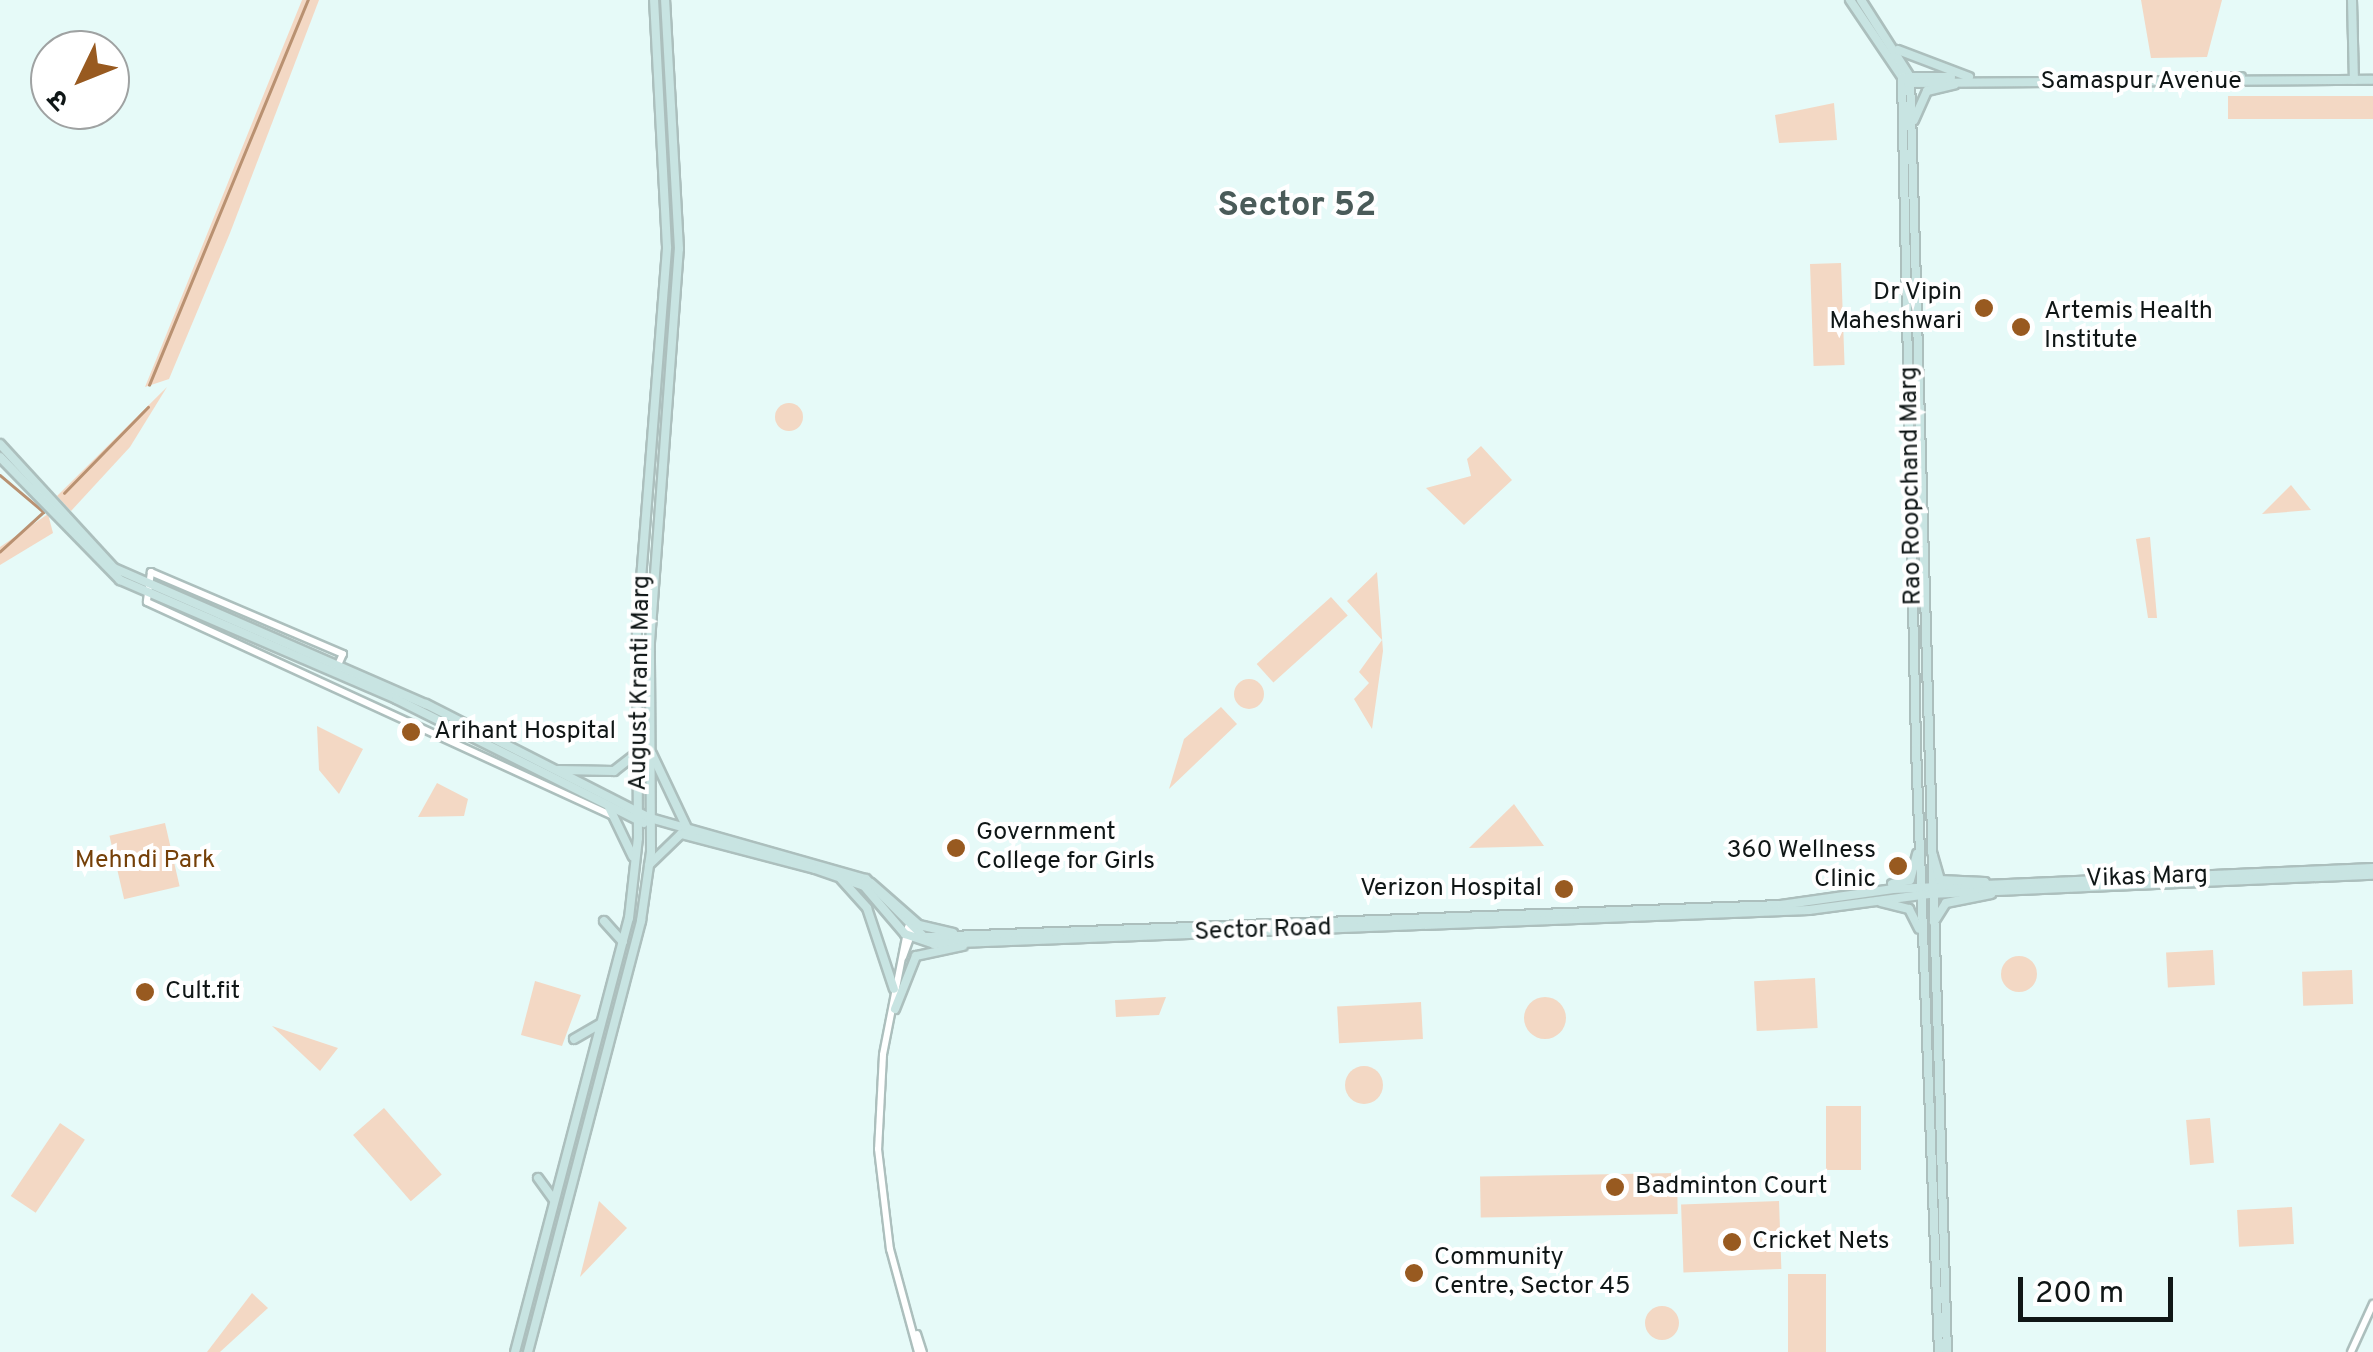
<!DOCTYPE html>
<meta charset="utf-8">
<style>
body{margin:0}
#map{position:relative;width:2373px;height:1352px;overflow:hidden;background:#e6faf8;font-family:Overpass,"Noto Sans Devanagari",sans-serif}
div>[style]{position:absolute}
.green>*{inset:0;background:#f3d8c4;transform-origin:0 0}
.round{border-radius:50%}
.stream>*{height:2.5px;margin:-1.25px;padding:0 1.25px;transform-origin:1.25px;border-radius:1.25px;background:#b99171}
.roads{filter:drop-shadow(2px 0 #acbfbd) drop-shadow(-2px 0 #acbfbd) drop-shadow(0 2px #acbfbd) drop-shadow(0 -2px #acbfbd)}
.tertiary>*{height:6px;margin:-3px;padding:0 3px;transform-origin:3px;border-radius:3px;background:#fff}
.secondary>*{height:8px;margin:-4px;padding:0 4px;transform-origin:4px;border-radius:4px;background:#c8e4e2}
.dots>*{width:28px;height:28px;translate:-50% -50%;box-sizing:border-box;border:5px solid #fff;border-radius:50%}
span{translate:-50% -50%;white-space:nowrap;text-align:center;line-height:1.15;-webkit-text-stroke:8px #fff;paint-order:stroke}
.street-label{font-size:25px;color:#0f1616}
.poi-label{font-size:25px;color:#0f1616}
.right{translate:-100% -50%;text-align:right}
.left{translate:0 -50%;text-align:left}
.park-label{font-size:25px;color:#754008}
.district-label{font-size:35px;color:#4a5b59;font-weight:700}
.north{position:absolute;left:30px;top:30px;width:100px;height:100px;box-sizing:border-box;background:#fff;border:2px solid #9fa2a2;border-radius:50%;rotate:227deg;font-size:28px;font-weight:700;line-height:40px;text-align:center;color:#0f1616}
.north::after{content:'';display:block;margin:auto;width:35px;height:45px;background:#985a20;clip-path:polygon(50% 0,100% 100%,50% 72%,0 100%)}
.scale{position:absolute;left:2018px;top:1277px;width:155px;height:45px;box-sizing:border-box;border:5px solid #0f1616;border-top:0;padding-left:12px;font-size:30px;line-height:35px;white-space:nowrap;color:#0f1616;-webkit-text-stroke:8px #fff;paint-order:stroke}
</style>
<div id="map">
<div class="green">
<i style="clip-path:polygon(302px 0,319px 0,230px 233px,169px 379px,145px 387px)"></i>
<i style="clip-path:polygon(2141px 0,2222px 0,2207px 57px,2151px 58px)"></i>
<i style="left:2228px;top:96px;width:145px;height:23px"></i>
<i style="clip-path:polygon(1834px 103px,1837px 140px,1779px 143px,1775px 115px)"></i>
<i style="left:1841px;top:263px;width:102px;height:31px;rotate:88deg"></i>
<i style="clip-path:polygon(167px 387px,130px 447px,71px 511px,57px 496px)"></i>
<i class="round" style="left:775px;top:403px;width:28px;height:28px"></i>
<i style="clip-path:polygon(1481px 446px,1512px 480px,1464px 525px,1426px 488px,1471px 476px,1467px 459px)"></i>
<i style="clip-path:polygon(2291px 485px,2311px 510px,2262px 514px)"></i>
<i style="clip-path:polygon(48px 514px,53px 533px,0 565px,0 547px)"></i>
<i style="clip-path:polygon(2150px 537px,2157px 618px,2148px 618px,2136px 539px)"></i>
<i style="clip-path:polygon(1377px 572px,1383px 651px,1372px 729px,1354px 699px,1369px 683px,1359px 672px,1382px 640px,1347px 601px)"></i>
<i style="left:1331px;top:597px;width:25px;height:100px;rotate:48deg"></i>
<i class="round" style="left:1234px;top:679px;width:30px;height:30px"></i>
<i style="clip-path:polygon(1221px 707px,1237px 724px,1169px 789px,1184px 739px)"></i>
<i style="clip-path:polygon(317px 726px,363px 749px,339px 794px,319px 770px)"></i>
<i style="clip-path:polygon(437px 783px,468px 799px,464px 816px,418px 817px)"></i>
<i style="clip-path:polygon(1514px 804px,1544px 846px,1469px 848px)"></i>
<i style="left:165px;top:823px;width:65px;height:57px;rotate:77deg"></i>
<i style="left:2213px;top:950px;width:35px;height:47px;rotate:87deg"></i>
<i class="round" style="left:2001px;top:956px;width:36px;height:36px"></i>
<i style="left:2352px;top:970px;width:34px;height:50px;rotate:88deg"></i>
<i style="left:1815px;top:978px;width:50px;height:61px;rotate:87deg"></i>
<i style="clip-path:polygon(535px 981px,581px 995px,562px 1046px,521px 1035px)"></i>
<i class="round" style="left:1524px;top:997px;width:42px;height:42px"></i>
<i style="clip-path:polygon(1166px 997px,1159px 1015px,1116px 1017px,1115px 1000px)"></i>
<i style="left:1421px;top:1002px;width:37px;height:84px;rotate:87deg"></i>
<i style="clip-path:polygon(272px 1026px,338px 1048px,320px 1071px)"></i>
<i class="round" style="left:1345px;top:1066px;width:38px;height:38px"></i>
<i style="left:1826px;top:1106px;width:35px;height:64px"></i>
<i style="left:384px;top:1108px;width:88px;height:41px;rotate:49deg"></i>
<i style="left:2210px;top:1118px;width:45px;height:24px;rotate:85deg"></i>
<i style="left:60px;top:1123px;width:30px;height:88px;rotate:34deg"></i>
<i style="left:1677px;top:1173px;width:41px;height:197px;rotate:89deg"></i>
<i style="clip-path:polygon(599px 1201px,627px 1228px,580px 1277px)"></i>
<i style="left:1779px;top:1201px;width:68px;height:98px;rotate:88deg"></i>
<i style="left:2292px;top:1207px;width:37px;height:55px;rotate:87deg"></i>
<i style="left:1788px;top:1274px;width:38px;height:78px"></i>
<i style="clip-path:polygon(252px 1293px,268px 1308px,220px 1352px,207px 1352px)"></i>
<i class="round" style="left:1645px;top:1306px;width:34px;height:34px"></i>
</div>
<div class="stream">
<i style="left:149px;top:385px;width:417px;rotate:-67.6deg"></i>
<i style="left:0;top:475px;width:57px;rotate:40.1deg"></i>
<i style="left:44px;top:512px;width:59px;rotate:137.7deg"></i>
<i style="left:64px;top:493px;width:120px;rotate:-45.7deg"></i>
</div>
<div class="roads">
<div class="tertiary">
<i style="left:338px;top:665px;width:12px;rotate:-66deg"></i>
<i style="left:343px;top:654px;width:209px;rotate:-156.9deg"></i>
<i style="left:151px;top:572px;width:30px;rotate:98deg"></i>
<i style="left:147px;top:602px;width:513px;rotate:24.67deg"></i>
<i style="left:908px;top:927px;width:130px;rotate:101.1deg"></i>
<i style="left:883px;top:1055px;width:94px;rotate:93deg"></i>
<i style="left:878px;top:1149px;width:101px;rotate:83.2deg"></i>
<i style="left:890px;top:1249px;width:107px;rotate:74.8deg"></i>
<i style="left:903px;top:957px;width:27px;rotate:-70deg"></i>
<i style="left:917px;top:1334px;width:19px;rotate:72deg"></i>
<i style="left:2351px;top:1352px;width:53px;rotate:-65.4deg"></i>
</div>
<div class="secondary">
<i style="left:1850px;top:0;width:93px;rotate:56deg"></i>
<i style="left:1861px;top:0;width:91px;rotate:57.5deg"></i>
<i style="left:1910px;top:77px;width:1276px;rotate:88.34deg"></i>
<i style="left:2352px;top:0;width:80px;rotate:88.6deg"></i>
<i style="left:1898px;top:50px;width:76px;rotate:20.8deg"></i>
<i style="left:1910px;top:77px;width:8px;rotate:180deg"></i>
<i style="left:1902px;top:77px;width:671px;rotate:88.8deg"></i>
<i style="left:1916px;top:748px;width:604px;rotate:87.82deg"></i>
<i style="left:1910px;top:77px;width:41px"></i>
<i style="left:2185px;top:77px;width:56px"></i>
<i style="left:1908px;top:83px;width:465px;rotate:-0.4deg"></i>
<i style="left:1914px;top:120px;width:32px;rotate:-66deg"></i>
<i style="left:1927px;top:91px;width:28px;rotate:-13deg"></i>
<i style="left:0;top:444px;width:168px;rotate:47.4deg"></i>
<i style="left:114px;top:568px;width:340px;rotate:23.6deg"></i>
<i style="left:426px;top:704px;width:251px;rotate:27deg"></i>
<i style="left:650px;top:818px;width:224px;rotate:15.8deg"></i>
<i style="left:866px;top:879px;width:82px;rotate:45deg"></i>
<i style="left:924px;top:937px;width:858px;rotate:-2.14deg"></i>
<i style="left:1781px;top:905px;width:113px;rotate:-8.1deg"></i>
<i style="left:1893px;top:889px;width:480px;rotate:-2.5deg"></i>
<i style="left:0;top:457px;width:172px;rotate:45.7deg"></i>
<i style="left:120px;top:580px;width:301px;rotate:23.3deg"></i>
<i style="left:396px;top:699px;width:277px;rotate:26.6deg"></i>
<i style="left:652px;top:754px;width:80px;rotate:64.7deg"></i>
<i style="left:558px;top:770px;width:56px;rotate:1deg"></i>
<i style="left:614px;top:771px;width:29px;rotate:-38deg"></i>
<i style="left:609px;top:807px;width:55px;rotate:64.4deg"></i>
<i style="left:1932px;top:852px;width:29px;rotate:74deg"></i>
<i style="left:1940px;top:880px;width:45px;rotate:2.5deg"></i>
<i style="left:649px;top:865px;width:45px;rotate:-44.1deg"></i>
<i style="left:681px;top:834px;width:138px;rotate:14.6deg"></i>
<i style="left:815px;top:869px;width:52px;rotate:19.1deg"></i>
<i style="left:864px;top:886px;width:63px;rotate:49.5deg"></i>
<i style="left:905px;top:934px;width:31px;rotate:19deg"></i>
<i style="left:934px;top:944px;width:876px;rotate:-2.23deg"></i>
<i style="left:1809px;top:910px;width:121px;rotate:-7.6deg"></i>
<i style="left:1929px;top:894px;width:444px;rotate:-2.5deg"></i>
<i style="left:841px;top:879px;width:39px;rotate:48deg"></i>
<i style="left:867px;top:908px;width:85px;rotate:71.6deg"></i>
<i style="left:871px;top:883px;width:64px;rotate:41.2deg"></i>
<i style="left:919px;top:925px;width:35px;rotate:13deg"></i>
<i style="left:1892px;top:884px;width:18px;rotate:-13deg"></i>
<i style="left:1910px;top:880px;width:27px;rotate:-75deg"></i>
<i style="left:1881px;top:902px;width:29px;rotate:14deg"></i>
<i style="left:1909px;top:909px;width:22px;rotate:63deg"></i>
<i style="left:604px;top:921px;width:28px;rotate:48deg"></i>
<i style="left:1934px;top:922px;width:22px;rotate:-58deg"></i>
<i style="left:1946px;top:903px;width:46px;rotate:-11.3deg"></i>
<i style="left:895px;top:1009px;width:57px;rotate:-68.4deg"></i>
<i style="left:916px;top:956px;width:48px;rotate:-12deg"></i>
<i style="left:574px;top:1039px;width:30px;rotate:-30deg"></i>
<i style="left:538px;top:1178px;width:27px;rotate:54deg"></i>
<i style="left:515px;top:1352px;width:449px;rotate:-75.3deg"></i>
<i style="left:629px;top:918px;width:81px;rotate:-83.6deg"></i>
<i style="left:638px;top:838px;width:208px;rotate:-90.3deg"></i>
<i style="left:637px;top:630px;width:384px;rotate:-85.5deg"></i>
<i style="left:667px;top:247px;width:247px;rotate:-93deg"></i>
<i style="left:528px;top:1352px;width:446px;rotate:-75.3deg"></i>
<i style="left:641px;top:921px;width:70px;rotate:-81.8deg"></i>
<i style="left:651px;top:852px;width:210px;rotate:-90.3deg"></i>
<i style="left:650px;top:642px;width:394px;rotate:-85.8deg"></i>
<i style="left:679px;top:249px;width:249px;rotate:-93.2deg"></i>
</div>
</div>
<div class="dots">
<i style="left:1984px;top:308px;background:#985a20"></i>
<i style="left:2021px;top:327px;background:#985a20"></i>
<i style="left:411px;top:732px;background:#985a20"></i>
<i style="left:956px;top:848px;background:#985a20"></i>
<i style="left:1898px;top:866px;background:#985a20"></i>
<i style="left:1564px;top:889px;background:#985a20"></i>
<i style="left:145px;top:992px;background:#985a20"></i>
<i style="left:1615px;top:1187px;background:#985a20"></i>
<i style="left:1732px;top:1242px;background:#985a20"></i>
<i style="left:1414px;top:1273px;background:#985a20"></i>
</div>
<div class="street-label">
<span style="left:2141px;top:82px">Samaspur Avenue</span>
<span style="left:1912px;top:486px;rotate:-91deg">Rao Roopchand Marg</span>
<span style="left:641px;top:683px;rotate:-89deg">August Kranti Marg</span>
<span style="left:2147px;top:878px;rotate:-2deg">Vikas Marg</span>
<span style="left:1263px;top:931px;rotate:-2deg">Sector Road</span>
</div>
<div class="poi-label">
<span class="right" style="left:1962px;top:308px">Dr Vipin<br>Maheshwari</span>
<span class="left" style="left:2044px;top:327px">Artemis Health<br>Institute</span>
<span class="left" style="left:434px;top:732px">Arihant Hospital</span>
<span class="left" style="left:976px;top:848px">Government<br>College for Girls</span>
<span class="right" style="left:1876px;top:866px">360 Wellness<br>Clinic</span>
<span class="right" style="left:1542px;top:889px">Verizon Hospital</span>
<span class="left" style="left:165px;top:992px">Cult.fit</span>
<span class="left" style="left:1635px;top:1187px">Badminton Court</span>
<span class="left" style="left:1752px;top:1242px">Cricket Nets</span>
<span class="left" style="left:1434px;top:1273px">Community<br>Centre, Sector 45</span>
</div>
<div class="park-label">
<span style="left:145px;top:861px">Mehndi Park</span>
</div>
<div class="district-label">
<span style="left:1297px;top:206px">Sector 52</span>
</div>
<div class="north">उ</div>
<div class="scale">200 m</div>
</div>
